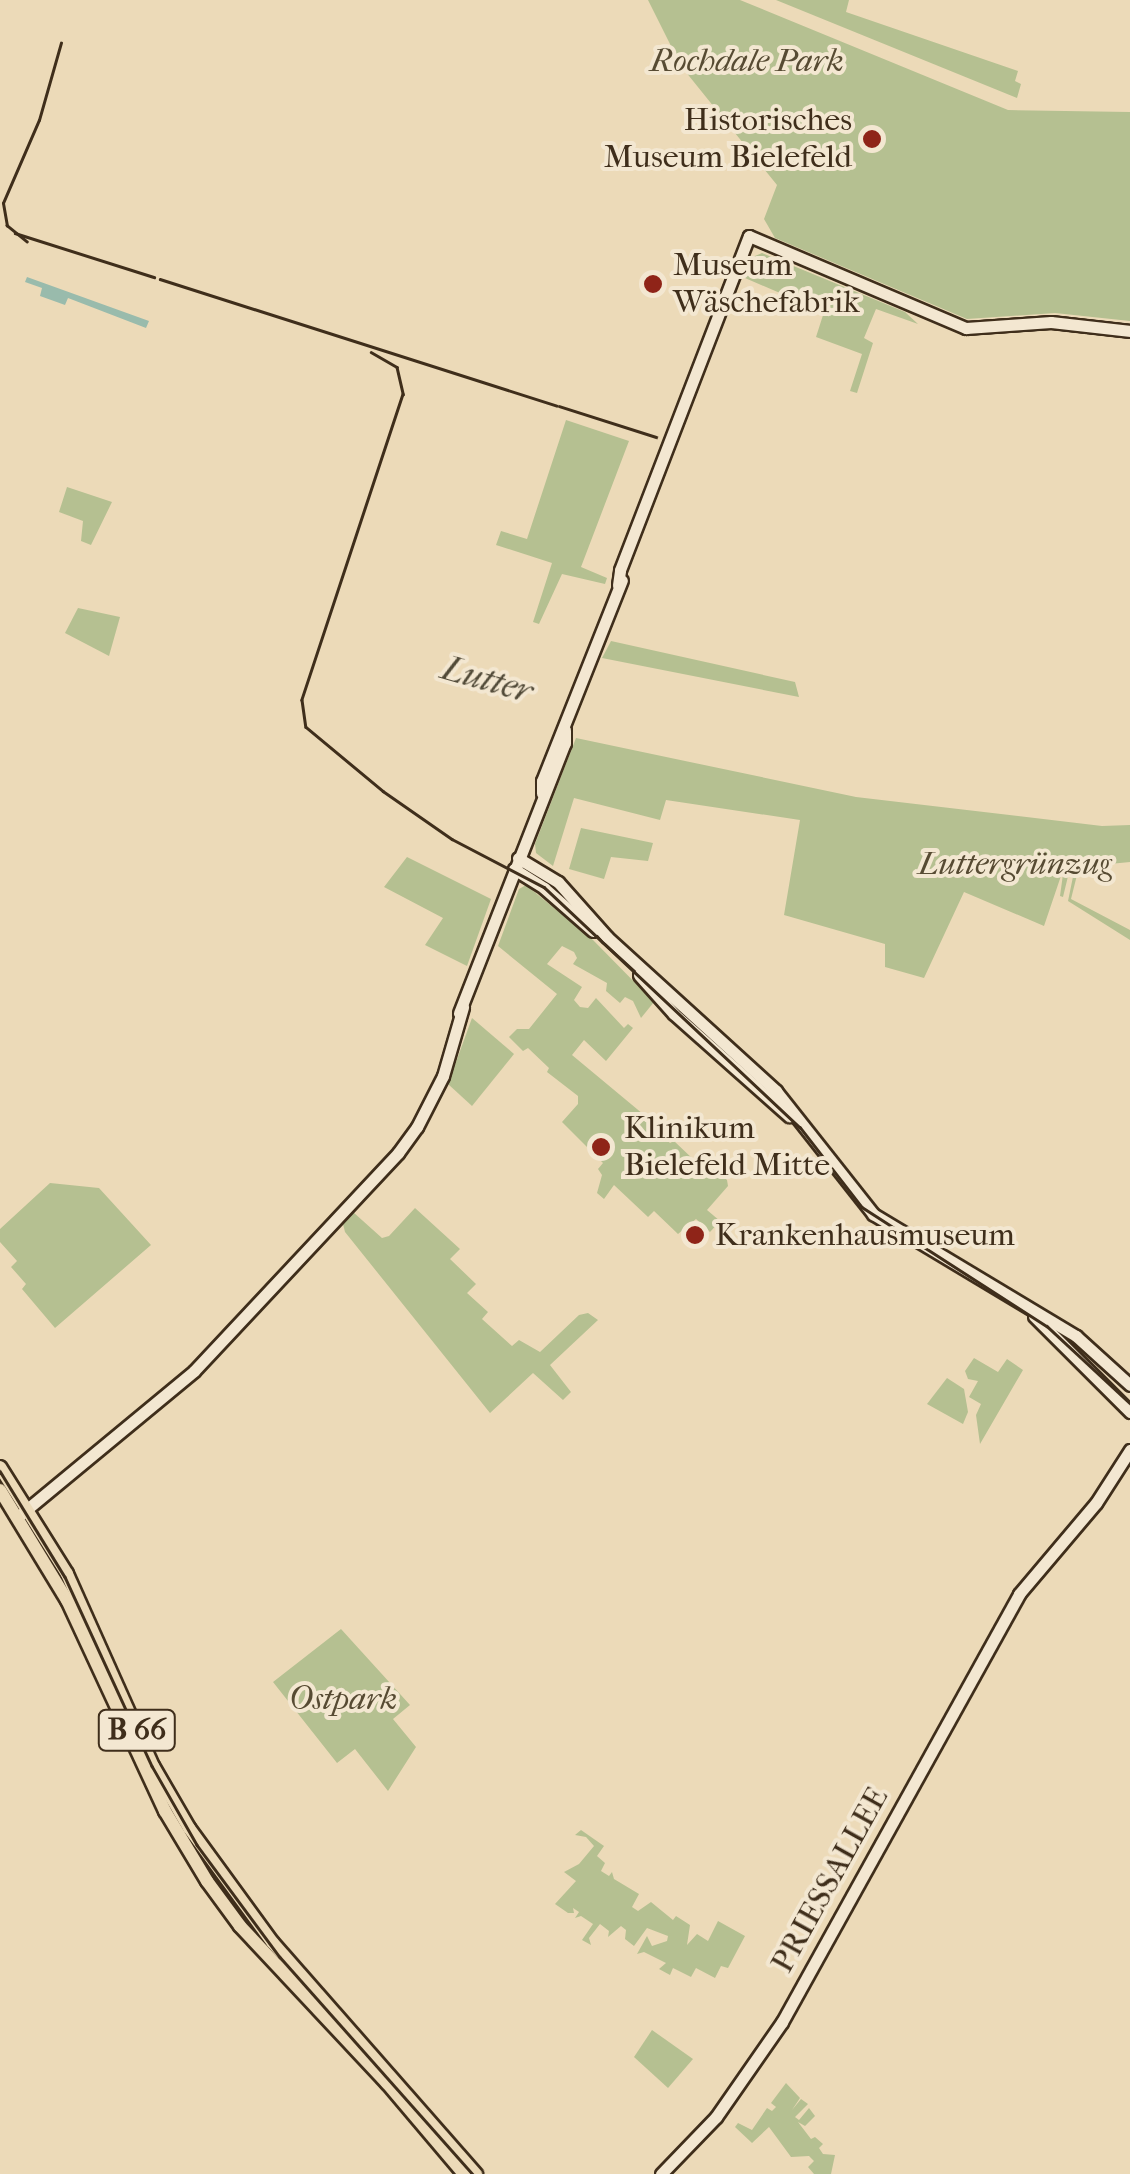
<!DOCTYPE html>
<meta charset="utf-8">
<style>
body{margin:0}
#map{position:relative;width:1130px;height:2174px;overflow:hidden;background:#ecdab8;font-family:"IM FELL French Canon",serif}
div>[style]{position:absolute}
.green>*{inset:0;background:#b5c091}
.water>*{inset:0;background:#99bbac}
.roads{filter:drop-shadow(2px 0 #3f2e1b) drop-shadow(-2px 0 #3f2e1b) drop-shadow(0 2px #3f2e1b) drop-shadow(0 -2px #3f2e1b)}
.secondary>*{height:11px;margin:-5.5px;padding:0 5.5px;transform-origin:5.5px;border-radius:5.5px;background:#f3e7d1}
.primary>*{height:12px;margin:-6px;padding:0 6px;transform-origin:6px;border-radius:6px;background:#ecdab8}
.tram>*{height:2.5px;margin:-1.25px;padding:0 1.25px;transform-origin:1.25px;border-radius:1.25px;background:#3f2e1b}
.dots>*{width:28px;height:28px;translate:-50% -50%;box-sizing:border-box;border:5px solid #f3e7d1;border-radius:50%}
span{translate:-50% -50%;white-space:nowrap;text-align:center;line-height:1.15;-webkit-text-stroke:8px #f3e7d1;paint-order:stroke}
.shield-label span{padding:2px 8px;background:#f3e7d1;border:2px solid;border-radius:8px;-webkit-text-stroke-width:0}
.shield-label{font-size:30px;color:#3f2e1b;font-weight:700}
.park-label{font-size:32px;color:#574b33;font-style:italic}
.poi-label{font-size:32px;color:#3f2e1b}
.right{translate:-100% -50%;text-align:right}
.left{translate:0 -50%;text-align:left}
.street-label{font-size:32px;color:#3f2e1b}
.water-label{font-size:35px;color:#514a38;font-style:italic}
</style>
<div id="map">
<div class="green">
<i style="clip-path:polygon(648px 0,740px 0,1008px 110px,1130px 112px,1130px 321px,1055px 313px,967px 319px,775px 238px,764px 219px,777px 185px,681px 66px)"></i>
<i style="clip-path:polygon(776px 0,849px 0,846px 12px,1018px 71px,1015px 81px,1021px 84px,1017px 98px)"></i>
<i style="clip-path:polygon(762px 253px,905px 312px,918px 324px,876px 309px,864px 338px,873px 343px,857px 393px,850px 391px,862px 354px,816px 337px,824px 312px,745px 278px,755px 256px)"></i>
<i style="clip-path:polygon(566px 420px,629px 441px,581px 567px,607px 578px,605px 584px,562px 574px,539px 624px,533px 622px,552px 563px,496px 545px,501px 531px,527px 539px)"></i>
<i style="clip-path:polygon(67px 487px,112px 502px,91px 545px,81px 541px,83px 521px,59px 512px)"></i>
<i style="clip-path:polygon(78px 608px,120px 617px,109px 656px,65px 633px)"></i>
<i style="clip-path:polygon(611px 641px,795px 682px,799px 697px,602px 658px)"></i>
<i style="clip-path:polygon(576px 738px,856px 797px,1102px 826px,1130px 825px,1130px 862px,1079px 867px,1071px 899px,1130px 930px,1130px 940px,1068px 901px,1075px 867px,1070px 868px,1063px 897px,1060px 896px,1064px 867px,1044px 926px,964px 892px,924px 978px,885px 967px,885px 944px,784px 915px,800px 820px,666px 800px,660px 820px,574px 798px,553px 866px,536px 853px,535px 844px)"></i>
<i style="clip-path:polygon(581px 828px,653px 843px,648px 861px,611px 857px,604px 879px,569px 869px)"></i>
<i style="clip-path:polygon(407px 857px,491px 899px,467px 966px,425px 945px,443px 918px,384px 887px)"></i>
<i style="clip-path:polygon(526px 885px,593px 940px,654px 1002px,641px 1018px,633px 1001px,625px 997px,620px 1003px,606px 991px,607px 983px,573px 964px,577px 958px,574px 952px,562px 946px,547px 964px,582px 987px,574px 1000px,580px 1007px,588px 1008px,596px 998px,624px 1028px,628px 1024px,633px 1028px,606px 1061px,584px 1040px,572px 1055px,661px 1129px,659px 1132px,670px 1143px,674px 1141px,694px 1160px,700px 1154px,727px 1180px,728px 1186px,707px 1210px,720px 1221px,710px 1232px,696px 1219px,678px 1234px,654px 1211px,648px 1217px,614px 1185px,604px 1199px,597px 1193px,602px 1175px,598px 1169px,603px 1163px,562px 1122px,578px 1104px,578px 1096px,547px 1072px,549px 1068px,528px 1048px,523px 1051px,509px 1037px,517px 1029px,529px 1029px,557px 994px,498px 946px,519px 889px)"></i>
<i style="clip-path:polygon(472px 1018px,514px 1054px,472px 1106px,448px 1084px)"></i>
<i style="clip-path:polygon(50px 1183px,99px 1188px,151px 1245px,55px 1328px,22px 1289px,26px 1284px,11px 1267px,17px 1261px,0 1242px,0 1229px)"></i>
<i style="clip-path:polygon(415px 1208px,460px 1249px,450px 1259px,476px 1284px,467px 1293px,488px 1312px,482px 1319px,512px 1346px,519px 1340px,540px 1352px,579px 1315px,588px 1313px,598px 1320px,550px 1365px,571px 1392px,563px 1400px,533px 1373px,490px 1413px,345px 1232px,343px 1224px,353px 1212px,382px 1238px,389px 1236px)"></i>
<i style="clip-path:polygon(974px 1358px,998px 1372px,1007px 1359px,1023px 1370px,980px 1444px,976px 1415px,981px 1404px,969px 1397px,978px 1381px,968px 1379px,965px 1371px)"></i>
<i style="clip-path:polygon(947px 1378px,964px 1389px,968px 1412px,963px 1424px,927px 1404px)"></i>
<i style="clip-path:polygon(341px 1629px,410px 1705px,393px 1719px,416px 1747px,388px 1791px,355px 1749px,337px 1763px,273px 1682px)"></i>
<i style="clip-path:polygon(581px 1830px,604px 1846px,597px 1856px,605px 1863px,601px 1871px,609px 1876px,612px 1872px,614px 1879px,639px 1894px,632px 1907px,638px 1911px,651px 1902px,673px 1920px,676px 1916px,690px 1925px,687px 1945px,697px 1934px,708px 1941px,718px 1921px,745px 1936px,728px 1968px,721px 1966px,715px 1978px,696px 1968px,691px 1977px,673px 1968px,670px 1975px,659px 1969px,666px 1963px,644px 1952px,637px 1954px,647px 1936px,652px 1946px,667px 1941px,668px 1936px,647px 1928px,634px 1946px,625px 1939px,626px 1930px,621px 1926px,608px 1937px,609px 1931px,600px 1924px,589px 1938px,591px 1945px,582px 1940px,593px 1924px,581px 1916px,575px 1918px,579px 1912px,573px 1908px,574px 1913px,568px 1913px,555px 1904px,576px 1881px,564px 1872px,579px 1864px,594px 1846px,586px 1837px,575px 1835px)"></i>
<i style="clip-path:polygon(652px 2030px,693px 2059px,668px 2088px,634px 2057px)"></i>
<i style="clip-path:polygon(786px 2083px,800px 2098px,792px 2110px,801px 2099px,808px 2104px,795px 2117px,799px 2120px,809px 2108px,815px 2116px,805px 2126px,798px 2122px,811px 2139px,815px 2137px,823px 2144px,819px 2148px,823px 2154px,835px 2155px,831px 2174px,814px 2174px,808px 2167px,814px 2161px,809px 2156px,791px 2157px,769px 2127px,752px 2143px,735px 2127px,738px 2123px,752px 2130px,767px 2108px,772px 2111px,776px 2107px,771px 2103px)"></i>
</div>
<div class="water">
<i style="clip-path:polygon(27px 277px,149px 321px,146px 328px,68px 298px,65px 305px,40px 296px,42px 288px,25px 282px)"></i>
</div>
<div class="roads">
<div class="secondary">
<i style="left:618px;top:585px;width:15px;rotate:-82deg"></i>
<i style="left:620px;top:570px;width:358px;rotate:-68.9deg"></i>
<i style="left:749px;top:236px;width:236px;rotate:23deg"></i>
<i style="left:966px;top:328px;width:85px;rotate:-4deg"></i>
<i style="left:1051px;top:322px;width:80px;rotate:6.5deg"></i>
<i style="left:542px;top:793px;width:12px;rotate:-90deg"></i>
<i style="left:542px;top:781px;width:216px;rotate:-68.3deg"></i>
<i style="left:518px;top:858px;width:47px;rotate:31deg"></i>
<i style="left:558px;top:882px;width:74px;rotate:48.3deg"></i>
<i style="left:607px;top:937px;width:229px;rotate:42.3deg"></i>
<i style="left:776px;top:1091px;width:157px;rotate:51.7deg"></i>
<i style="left:873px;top:1214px;width:237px;rotate:31deg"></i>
<i style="left:1076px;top:1336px;width:73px;rotate:42.2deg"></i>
<i style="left:514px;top:869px;width:36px;rotate:32deg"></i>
<i style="left:544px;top:888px;width:65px;rotate:41.3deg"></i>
<i style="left:639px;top:975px;width:52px;rotate:48.1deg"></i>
<i style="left:674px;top:1014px;width:154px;rotate:41.6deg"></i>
<i style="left:459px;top:1013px;width:290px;rotate:-68.6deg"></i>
<i style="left:565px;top:743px;width:13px;rotate:-90deg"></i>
<i style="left:1034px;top:1316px;width:136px;rotate:45deg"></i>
<i style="left:20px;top:1515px;width:226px;rotate:-39.6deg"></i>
<i style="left:194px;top:1371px;width:299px;rotate:-46.9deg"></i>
<i style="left:398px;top:1153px;width:32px;rotate:-54deg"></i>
<i style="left:417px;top:1127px;width:57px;rotate:-63deg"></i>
<i style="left:443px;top:1076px;width:72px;rotate:-73.8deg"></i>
<i style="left:661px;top:2174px;width:79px;rotate:-46deg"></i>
<i style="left:716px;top:2117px;width:116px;rotate:-55.2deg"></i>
<i style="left:782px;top:2022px;width:489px;rotate:-61deg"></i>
<i style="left:1019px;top:1594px;width:119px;rotate:-49.8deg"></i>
<i style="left:1096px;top:1503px;width:63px;rotate:-57.3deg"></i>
</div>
<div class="primary">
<i style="left:0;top:1467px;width:126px;rotate:57.9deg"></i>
<i style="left:67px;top:1574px;width:210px;rotate:65.9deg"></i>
<i style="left:153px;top:1766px;width:72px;rotate:59.9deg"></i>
<i style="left:189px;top:1828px;width:142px;rotate:53.9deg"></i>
<i style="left:273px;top:1943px;width:308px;rotate:48.7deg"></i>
<i style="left:0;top:1490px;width:129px;rotate:58.7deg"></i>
<i style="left:67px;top:1600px;width:233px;rotate:65.1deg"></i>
<i style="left:165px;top:1811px;width:82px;rotate:59deg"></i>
<i style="left:207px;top:1881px;width:56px;rotate:53.7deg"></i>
<i style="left:240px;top:1926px;width:215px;rotate:46.9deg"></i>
<i style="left:387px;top:2083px;width:119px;rotate:49.8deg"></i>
</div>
</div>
<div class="tram">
<i style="left:15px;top:233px;width:146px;rotate:17.6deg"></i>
<i style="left:27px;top:242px;width:26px;rotate:-141deg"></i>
<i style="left:7px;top:226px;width:23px;rotate:-100deg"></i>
<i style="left:3px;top:203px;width:90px;rotate:-66.6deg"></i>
<i style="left:39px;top:120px;width:80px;rotate:-74.1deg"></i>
<i style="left:160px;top:279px;width:416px;rotate:17.7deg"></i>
<i style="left:371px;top:352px;width:30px;rotate:30deg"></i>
<i style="left:397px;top:367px;width:28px;rotate:77deg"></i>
<i style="left:403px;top:394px;width:322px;rotate:108.3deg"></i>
<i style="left:302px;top:700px;width:27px;rotate:82deg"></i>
<i style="left:306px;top:727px;width:100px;rotate:39.7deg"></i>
<i style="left:383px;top:791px;width:84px;rotate:34.8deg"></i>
<i style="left:452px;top:839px;width:104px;rotate:27.6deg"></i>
<i style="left:544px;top:887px;width:351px;rotate:43.2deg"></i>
<i style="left:800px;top:1127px;width:101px;rotate:52.2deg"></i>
<i style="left:862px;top:1207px;width:220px;rotate:32.8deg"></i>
<i style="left:1047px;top:1326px;width:113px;rotate:42.9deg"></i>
<i style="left:559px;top:406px;width:102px;rotate:17.7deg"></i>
<i style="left:0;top:1471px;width:124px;rotate:58.5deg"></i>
<i style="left:65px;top:1577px;width:208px;rotate:65.3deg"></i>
<i style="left:152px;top:1766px;width:91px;rotate:60.3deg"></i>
<i style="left:197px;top:1845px;width:139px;rotate:53.5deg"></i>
<i style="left:280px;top:1957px;width:290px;rotate:48.4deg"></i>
</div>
<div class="dots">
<i style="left:872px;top:139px;background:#8f2418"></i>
<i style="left:653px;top:284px;background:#8f2418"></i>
<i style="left:601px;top:1147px;background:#8f2418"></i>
<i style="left:695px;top:1235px;background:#8f2418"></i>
</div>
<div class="shield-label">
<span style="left:137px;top:1730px">B 66</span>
</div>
<div class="park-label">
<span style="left:747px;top:61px">Rochdale Park</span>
<span style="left:1015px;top:864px">Luttergrünzug</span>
<span style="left:343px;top:1699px">Ostpark</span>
</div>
<div class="poi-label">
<span class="right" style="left:852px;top:139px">Historisches<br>Museum Bielefeld</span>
<span class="left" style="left:673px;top:284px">Museum<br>Wäschefabrik</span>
<span class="left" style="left:624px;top:1147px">Klinikum<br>Bielefeld Mitte</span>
<span class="left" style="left:715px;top:1235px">Krankenhausmuseum</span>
</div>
<div class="street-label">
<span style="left:830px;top:1880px;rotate:-61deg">PRIESSALLEE</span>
</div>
<div class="water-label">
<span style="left:487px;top:680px;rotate:16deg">Lutter</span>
</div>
</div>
